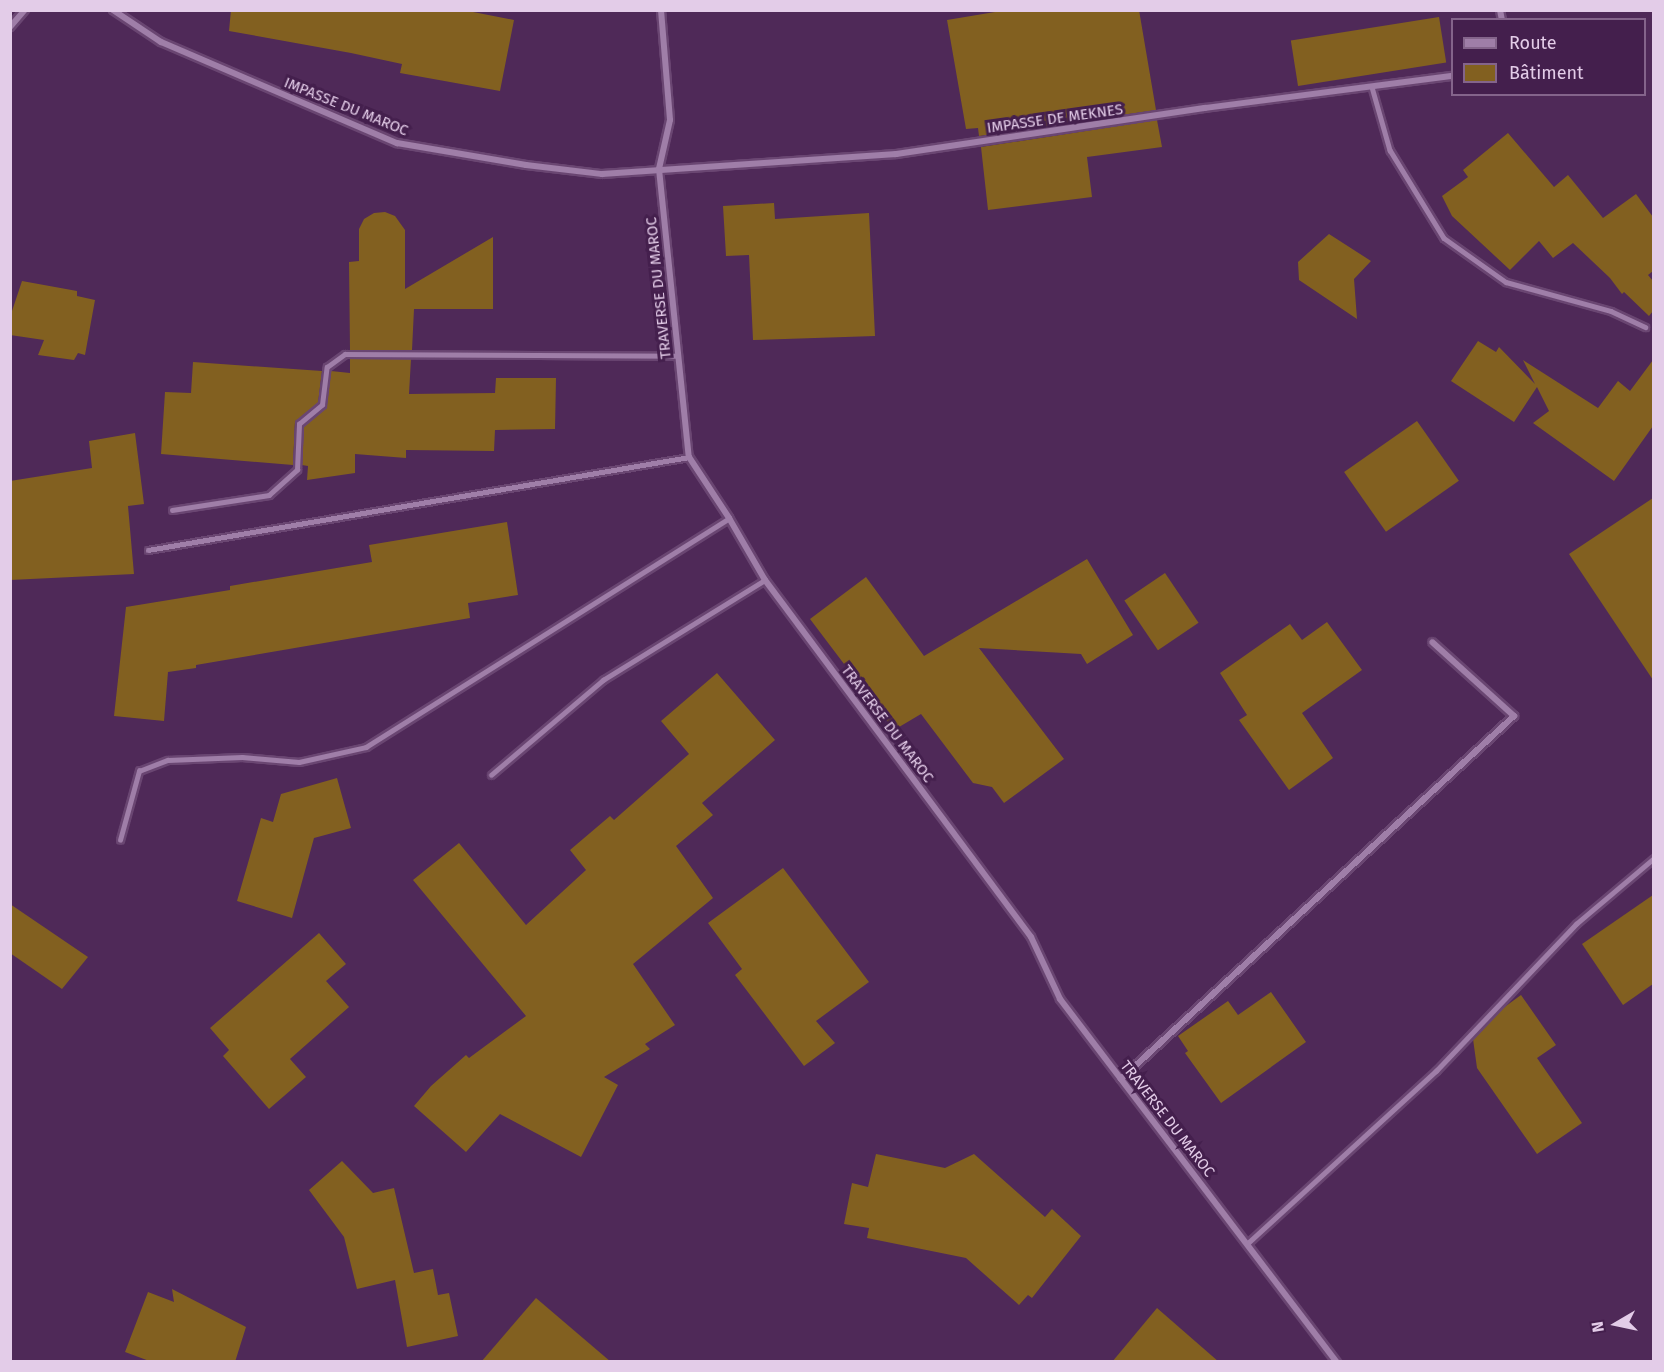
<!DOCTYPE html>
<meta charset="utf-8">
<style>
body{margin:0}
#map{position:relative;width:1664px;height:1372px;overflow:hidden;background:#4f2958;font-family:"Fira Sans",sans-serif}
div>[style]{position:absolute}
.building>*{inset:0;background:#826020;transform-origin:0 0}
.roads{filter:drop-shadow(2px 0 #6a4672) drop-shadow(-2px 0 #6a4672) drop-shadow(0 2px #6a4672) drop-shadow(0 -2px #6a4672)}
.lane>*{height:4.5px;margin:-2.25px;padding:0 2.25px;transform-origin:2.25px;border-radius:2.25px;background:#9f7ea8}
.street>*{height:6px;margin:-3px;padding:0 3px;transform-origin:3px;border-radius:3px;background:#9f7ea8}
span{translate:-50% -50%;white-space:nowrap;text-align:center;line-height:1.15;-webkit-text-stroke:6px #441f4d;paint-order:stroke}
.street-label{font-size:15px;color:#e3cce8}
.frame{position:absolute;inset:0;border:12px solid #e3cce8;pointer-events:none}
.legend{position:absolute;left:1451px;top:18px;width:195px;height:78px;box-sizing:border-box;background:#441f4d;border:2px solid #84648b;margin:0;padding:8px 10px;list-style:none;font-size:18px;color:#e3cce8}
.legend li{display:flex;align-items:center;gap:12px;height:30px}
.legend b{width:30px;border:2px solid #84648b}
.north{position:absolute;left:1586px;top:1294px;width:60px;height:60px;-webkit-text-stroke:4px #441f4d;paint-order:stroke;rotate:261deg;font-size:16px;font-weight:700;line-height:24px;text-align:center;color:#e3cce8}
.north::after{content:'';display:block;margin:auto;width:21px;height:27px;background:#e3cce8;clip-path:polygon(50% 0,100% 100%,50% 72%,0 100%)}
</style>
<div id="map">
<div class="building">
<i style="clip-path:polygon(231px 10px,463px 10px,514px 20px,500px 91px,400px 73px,402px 64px,351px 53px,229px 31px)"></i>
<i style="clip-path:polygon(1007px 10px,1139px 10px,1156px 110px,979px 136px,978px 128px,966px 129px,947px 20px)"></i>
<i style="left:1439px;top:17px;width:46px;height:150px;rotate:81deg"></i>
<i style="clip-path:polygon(1157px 120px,1162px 147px,1087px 157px,1092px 197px,988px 210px,981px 147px)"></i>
<i style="clip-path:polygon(1508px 133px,1554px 187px,1568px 175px,1603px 218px,1636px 194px,1653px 217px,1653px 271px,1648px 275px,1653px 281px,1653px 311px,1649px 316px,1624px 292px,1622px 294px,1610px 278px,1573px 243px,1553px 258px,1539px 241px,1510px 270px,1452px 216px,1442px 196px,1468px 177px,1463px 170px)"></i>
<i style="clip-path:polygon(774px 203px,775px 219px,869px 213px,875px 336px,753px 340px,749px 255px,726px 256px,723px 206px)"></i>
<i style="clip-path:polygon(385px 212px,395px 216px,405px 230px,405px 289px,493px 237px,493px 309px,414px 309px,412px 350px,350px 350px,349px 262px,359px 261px,359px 229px,364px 219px,374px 213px)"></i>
<i style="clip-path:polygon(1329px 234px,1371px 261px,1354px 279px,1357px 319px,1299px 280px,1298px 262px)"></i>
<i style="clip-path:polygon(22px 281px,77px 291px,77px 296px,95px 300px,85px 355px,78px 353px,74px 360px,38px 355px,44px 340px,10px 335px,10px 317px)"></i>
<i style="clip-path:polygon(1478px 341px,1496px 352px,1499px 347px,1535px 384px,1523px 360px,1598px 408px,1618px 381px,1630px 391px,1653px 360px,1653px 426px,1614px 481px,1533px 423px,1549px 411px,1537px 387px,1514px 422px,1451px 381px)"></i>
<i style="clip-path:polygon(350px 359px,411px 359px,409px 394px,495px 393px,496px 378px,556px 378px,555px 429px,495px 430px,494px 451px,406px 450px,406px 458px,355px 454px,355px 473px,307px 480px,308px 466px,302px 465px,303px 426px,326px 406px,331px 371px,350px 373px)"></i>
<i style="clip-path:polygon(193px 362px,322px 371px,318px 403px,295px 422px,293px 465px,161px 454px,165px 392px,191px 393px)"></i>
<i style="left:1417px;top:421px;width:73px;height:89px;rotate:55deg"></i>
<i style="clip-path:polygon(135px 433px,144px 504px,128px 506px,134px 574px,10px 580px,10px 481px,92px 468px,89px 441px)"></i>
<i style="clip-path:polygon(1653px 498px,1653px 680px,1569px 554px)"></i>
<i style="clip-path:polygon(507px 522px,518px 595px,468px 603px,470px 618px,196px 665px,196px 668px,168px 672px,164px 721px,114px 716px,126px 607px,230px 590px,230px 586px,372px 562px,369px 545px)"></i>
<i style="clip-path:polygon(1087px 559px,1133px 635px,1087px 664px,1081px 654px,979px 648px,1064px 759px,1004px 803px,992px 787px,973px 783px,921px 714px,894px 730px,810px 619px,866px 577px,924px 656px)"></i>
<i style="left:1165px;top:573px;width:60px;height:49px;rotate:56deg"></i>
<i style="clip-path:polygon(1327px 622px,1362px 670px,1302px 713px,1333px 758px,1289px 790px,1239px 720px,1247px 715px,1220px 673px,1290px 624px,1302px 640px)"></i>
<i style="clip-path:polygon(717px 673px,775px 740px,702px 803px,713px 815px,676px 846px,713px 898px,633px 964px,675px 1025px,645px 1044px,650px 1049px,604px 1077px,618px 1085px,581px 1157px,500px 1114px,466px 1152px,414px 1106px,431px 1086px,466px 1055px,469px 1058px,526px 1016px,413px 880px,459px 843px,526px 925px,586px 870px,570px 850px,610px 816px,614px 820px,689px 754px,661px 721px)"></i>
<i style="clip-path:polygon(337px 778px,351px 828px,314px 838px,292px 918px,237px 901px,261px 818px,273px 822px,281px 794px)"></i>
<i style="clip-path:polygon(783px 868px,869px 982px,816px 1021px,835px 1043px,804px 1066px,735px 975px,742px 969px,708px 923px)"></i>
<i style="clip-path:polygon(1653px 895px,1653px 984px,1623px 1005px,1582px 944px)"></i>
<i style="clip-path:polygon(10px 904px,88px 957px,62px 989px,10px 953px)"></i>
<i style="clip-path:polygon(319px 933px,346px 964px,326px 981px,349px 1007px,290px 1059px,306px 1077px,269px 1109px,223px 1056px,229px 1050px,210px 1028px)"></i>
<i style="clip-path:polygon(1271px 992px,1306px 1042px,1221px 1103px,1185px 1053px,1188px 1051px,1178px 1036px,1228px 1001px,1238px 1015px)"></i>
<i style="clip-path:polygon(1521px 995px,1556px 1045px,1537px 1058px,1582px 1123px,1537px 1154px,1477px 1068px,1473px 1039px,1499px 1011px)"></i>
<i style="clip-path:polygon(876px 1154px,945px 1168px,974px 1154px,1045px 1217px,1052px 1209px,1081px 1236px,1032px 1298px,1028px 1295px,1019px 1305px,966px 1258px,867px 1238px,869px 1228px,844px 1224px,852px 1183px,868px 1187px)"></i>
<i style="clip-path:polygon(342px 1161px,373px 1193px,394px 1188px,414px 1273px,433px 1269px,438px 1295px,449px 1293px,458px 1336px,407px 1347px,395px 1280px,357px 1289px,344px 1237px,309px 1190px)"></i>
<i style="clip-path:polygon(172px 1289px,246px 1327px,235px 1362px,152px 1362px,125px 1352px,148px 1292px,174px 1302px)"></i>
<i style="clip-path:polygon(536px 1298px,611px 1362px,481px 1362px)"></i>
<i style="clip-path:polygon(1157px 1308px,1219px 1362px,1112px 1362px)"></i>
</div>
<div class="roads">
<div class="lane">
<i style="left:1372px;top:87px;width:66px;rotate:74.1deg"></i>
<i style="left:1390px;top:150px;width:103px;rotate:58.5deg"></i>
<i style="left:1444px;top:238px;width:76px;rotate:35.4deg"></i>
<i style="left:1506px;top:282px;width:109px;rotate:15.4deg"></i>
<i style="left:1611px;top:311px;width:38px;rotate:25deg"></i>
<i style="left:172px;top:510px;width:98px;rotate:-8.8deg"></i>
<i style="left:269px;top:495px;width:38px;rotate:-42deg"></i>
<i style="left:297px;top:470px;width:46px;rotate:-87.5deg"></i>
<i style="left:299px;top:424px;width:30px;rotate:-40deg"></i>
<i style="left:322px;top:405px;width:38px;rotate:-83deg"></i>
<i style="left:327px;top:367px;width:22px;rotate:-36deg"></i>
<i style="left:345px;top:354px;width:333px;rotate:0.3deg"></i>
<i style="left:148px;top:550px;width:549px;rotate:-9.75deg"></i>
<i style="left:491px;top:775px;width:147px;rotate:-40.3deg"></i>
<i style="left:603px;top:680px;width:190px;rotate:-31.7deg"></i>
<i style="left:120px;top:840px;width:72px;rotate:-74.6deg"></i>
<i style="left:139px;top:771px;width:31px;rotate:-21deg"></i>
<i style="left:168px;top:760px;width:74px;rotate:-2.3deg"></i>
<i style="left:242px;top:757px;width:57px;rotate:5deg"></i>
<i style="left:299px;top:762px;width:69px;rotate:-12.6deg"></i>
<i style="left:366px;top:747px;width:429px;rotate:-32.2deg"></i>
<i style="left:1248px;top:1243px;width:255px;rotate:-42.5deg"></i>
<i style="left:1436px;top:1071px;width:203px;rotate:-46.4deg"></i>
<i style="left:1576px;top:924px;width:102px;rotate:-40.2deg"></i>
</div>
<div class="street">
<i style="left:113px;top:10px;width:58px;rotate:33.7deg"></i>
<i style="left:161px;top:42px;width:257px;rotate:23.2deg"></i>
<i style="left:397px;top:143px;width:131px;rotate:9.7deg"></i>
<i style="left:526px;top:165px;width:77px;rotate:6.8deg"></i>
<i style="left:602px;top:174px;width:295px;rotate:-3.9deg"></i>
<i style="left:896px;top:154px;width:312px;rotate:-8.5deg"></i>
<i style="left:1205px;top:108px;width:249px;rotate:-7.4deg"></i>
<i style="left:661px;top:10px;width:110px;rotate:85.3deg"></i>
<i style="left:670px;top:120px;width:50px;rotate:102.7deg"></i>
<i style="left:659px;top:169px;width:290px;rotate:84.1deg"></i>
<i style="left:689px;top:457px;width:73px;rotate:56.7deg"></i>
<i style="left:729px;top:518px;width:72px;rotate:59.9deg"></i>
<i style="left:765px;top:580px;width:445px;rotate:53.3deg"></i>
<i style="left:1031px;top:937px;width:68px;rotate:64.9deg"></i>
<i style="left:1060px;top:999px;width:457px;rotate:52.7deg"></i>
<i style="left:1500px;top:10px;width:10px;rotate:79deg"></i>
<i style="left:10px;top:27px;width:23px;rotate:-49deg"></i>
<i style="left:1121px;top:1079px;width:535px;rotate:-42.73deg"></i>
<i style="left:1514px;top:716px;width:110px;rotate:-137.9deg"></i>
</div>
</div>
<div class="street-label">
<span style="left:346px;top:107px;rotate:22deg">IMPASSE DU MAROC</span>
<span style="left:1055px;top:119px;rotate:-8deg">IMPASSE DE MEKNES</span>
<span style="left:659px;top:288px;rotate:-96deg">TRAVERSE DU MAROC</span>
<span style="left:887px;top:724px;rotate:53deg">TRAVERSE DU MAROC</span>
<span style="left:1167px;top:1119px;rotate:52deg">TRAVERSE DU MAROC</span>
</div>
<div class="frame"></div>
<ul class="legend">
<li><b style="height:8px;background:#9f7ea8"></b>Route</li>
<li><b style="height:16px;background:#826020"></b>Bâtiment</li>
</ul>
<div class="north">N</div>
</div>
